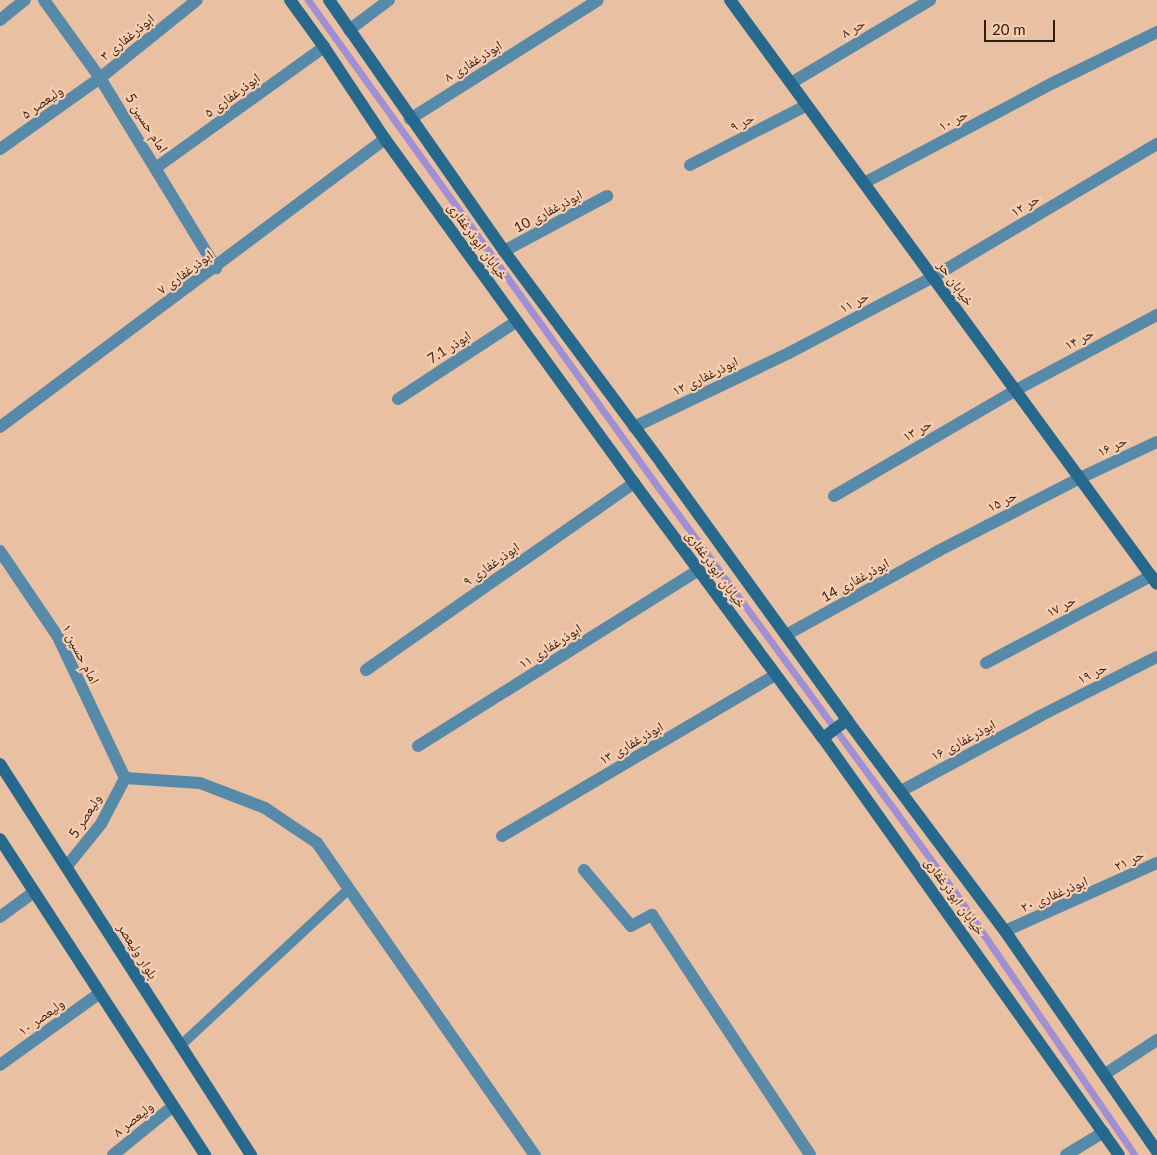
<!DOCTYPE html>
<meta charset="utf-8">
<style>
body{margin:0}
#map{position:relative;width:1157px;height:1155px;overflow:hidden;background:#eac0a3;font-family:Lato,"Noto Naskh Arabic",sans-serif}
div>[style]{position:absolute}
.stream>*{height:7px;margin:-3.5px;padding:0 3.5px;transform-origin:3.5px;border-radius:3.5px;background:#a18fd3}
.lane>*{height:10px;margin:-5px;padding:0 5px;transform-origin:5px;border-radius:5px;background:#578aa9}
.street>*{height:12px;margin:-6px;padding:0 6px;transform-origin:6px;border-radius:6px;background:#578aa9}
.secondary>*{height:12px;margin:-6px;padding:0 6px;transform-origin:6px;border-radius:6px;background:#26698c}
span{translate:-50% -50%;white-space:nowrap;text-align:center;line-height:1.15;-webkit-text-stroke:4.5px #f7ccaf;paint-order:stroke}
.street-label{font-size:14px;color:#2d1e13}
.scale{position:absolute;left:984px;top:20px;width:71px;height:22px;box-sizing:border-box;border:2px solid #2d1e13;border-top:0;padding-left:6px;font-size:15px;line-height:18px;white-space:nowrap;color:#2d1e13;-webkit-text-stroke:4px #f7ccaf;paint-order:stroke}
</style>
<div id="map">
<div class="stream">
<i style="left:308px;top:0;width:600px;rotate:54.3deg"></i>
<i style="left:658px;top:487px;width:504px;rotate:53.79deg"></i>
<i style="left:956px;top:894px;width:316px;rotate:55.6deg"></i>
</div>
<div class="lane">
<i style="left:180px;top:1046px;width:231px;rotate:-42.9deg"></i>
</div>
<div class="street">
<i style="left:44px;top:0;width:96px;rotate:54.3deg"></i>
<i style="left:100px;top:78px;width:223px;rotate:58.6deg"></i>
<i style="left:0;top:20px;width:32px;rotate:-39deg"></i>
<i style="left:349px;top:30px;width:50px;rotate:-36.9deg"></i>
<i style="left:791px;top:83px;width:162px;rotate:-30.8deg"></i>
<i style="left:410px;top:119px;width:222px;rotate:-32.3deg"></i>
<i style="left:0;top:149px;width:123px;rotate:-35.4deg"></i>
<i style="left:100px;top:78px;width:124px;rotate:-38.8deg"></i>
<i style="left:690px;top:165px;width:131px;rotate:-27.1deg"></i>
<i style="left:157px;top:167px;width:206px;rotate:-35.7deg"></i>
<i style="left:864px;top:183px;width:216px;rotate:-27.9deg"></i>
<i style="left:1055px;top:82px;width:114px;rotate:-26.1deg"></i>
<i style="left:504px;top:251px;width:117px;rotate:-28.1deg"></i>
<i style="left:398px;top:399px;width:142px;rotate:-33.2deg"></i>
<i style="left:0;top:427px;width:481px;rotate:-36.8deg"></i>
<i style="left:634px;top:427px;width:172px;rotate:-25.5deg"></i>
<i style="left:789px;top:353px;width:163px;rotate:-27.8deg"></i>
<i style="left:933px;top:277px;width:261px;rotate:-30.7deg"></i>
<i style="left:834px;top:496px;width:211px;rotate:-30.2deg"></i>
<i style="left:1016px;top:390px;width:160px;rotate:-28deg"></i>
<i style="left:0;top:551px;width:104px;rotate:56deg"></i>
<i style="left:58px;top:637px;width:156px;rotate:64.6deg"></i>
<i style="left:786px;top:635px;width:174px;rotate:-28.9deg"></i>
<i style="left:938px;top:551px;width:160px;rotate:-27.2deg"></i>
<i style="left:1080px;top:478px;width:85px;rotate:-25.1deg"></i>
<i style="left:986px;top:663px;width:187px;rotate:-27.8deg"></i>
<i style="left:366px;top:670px;width:327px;rotate:-34.9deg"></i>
<i style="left:418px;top:746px;width:332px;rotate:-32.1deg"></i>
<i style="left:125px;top:778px;width:75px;rotate:3.8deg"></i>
<i style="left:200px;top:783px;width:70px;rotate:21deg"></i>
<i style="left:265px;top:808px;width:63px;rotate:33.9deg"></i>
<i style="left:317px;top:843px;width:381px;rotate:55.1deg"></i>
<i style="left:901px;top:791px;width:158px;rotate:-28.3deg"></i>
<i style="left:1040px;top:716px;width:131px;rotate:-26.8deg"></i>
<i style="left:502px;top:836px;width:317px;rotate:-30.5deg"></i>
<i style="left:67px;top:866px;width:54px;rotate:-51deg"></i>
<i style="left:101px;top:824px;width:52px;rotate:-62.4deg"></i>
<i style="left:584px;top:870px;width:73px;rotate:50deg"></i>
<i style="left:631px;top:926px;width:24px;rotate:-28deg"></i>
<i style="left:652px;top:915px;width:287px;rotate:56.6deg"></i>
<i style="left:0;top:917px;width:42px;rotate:-36.3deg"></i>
<i style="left:1005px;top:931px;width:167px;rotate:-24.1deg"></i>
<i style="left:0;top:1065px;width:123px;rotate:-35.8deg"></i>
<i style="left:1105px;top:1074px;width:62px;rotate:-33.2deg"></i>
<i style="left:113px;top:1155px;width:77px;rotate:-39.2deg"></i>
<i style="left:1066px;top:1155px;width:44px;rotate:-31.2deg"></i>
</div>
<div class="secondary">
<i style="left:290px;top:0;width:58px;rotate:54.1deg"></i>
<i style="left:324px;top:47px;width:110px;rotate:56.5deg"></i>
<i style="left:385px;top:139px;width:425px;rotate:54.1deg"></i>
<i style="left:634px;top:483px;width:317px;rotate:53.5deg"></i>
<i style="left:823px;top:738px;width:511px;rotate:54.63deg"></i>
<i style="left:329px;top:0;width:306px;rotate:55.1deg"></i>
<i style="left:504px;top:251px;width:265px;rotate:53.4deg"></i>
<i style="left:662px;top:464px;width:316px;rotate:54.1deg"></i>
<i style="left:847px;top:720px;width:264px;rotate:53.2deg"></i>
<i style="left:1005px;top:931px;width:267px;rotate:55.4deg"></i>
<i style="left:730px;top:0;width:723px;rotate:53.83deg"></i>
<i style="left:823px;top:738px;width:30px;rotate:-37deg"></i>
<i style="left:0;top:764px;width:465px;rotate:57.3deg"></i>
<i style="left:0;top:839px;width:377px;rotate:57deg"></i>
</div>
<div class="street-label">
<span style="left:853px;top:28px;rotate:-31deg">حر ۸</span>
<span style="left:127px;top:37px;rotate:-39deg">ابوذرغفاری ۳</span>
<span style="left:473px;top:61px;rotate:-32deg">ابوذرغفاری ۸</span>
<span style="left:232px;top:95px;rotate:-36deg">ابوذرغفاری ۵</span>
<span style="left:42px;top:102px;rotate:-35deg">ولیعصر ۵</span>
<span style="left:953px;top:120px;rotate:-28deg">حر ۱۰</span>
<span style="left:742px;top:122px;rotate:-27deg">حر ۹</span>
<span style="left:147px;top:123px;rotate:58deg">امام حسین 5</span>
<span style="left:1025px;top:205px;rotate:-31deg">حر ۱۲</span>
<span style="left:548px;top:211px;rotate:-28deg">ابوذرغفاری 10</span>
<span style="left:478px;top:241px;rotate:54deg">خیابان ابوذرغفاری</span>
<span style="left:185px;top:272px;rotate:-36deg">ابوذرغفاری ۷</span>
<span style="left:956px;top:283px;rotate:54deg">خیابان حر</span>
<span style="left:854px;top:302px;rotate:-28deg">حر ۱۱</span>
<span style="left:1079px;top:339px;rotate:-28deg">حر ۱۴</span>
<span style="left:449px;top:347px;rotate:-33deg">ابوذر 7.1</span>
<span style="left:705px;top:376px;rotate:-26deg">ابوذرغفاری ۱۲</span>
<span style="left:917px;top:430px;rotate:-30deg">حر ۱۳</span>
<span style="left:1112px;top:446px;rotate:-25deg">حر ۱۶</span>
<span style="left:1002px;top:501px;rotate:-27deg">حر ۱۵</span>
<span style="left:491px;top:564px;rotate:-35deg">ابوذرغفاری ۹</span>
<span style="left:716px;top:569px;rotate:54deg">خیابان ابوذرغفاری</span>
<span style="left:855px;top:580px;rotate:-29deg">ابوذرغفاری 14</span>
<span style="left:1061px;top:606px;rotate:-28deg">حر ۱۷</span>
<span style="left:550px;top:646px;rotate:-32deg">ابوذرغفاری ۱۱</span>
<span style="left:81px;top:654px;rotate:63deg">امام حسین ۱</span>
<span style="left:1092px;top:673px;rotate:-27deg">حر ۱۹</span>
<span style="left:963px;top:740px;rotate:-28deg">ابوذرغفاری ۱۶</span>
<span style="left:631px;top:743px;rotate:-30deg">ابوذرغفاری ۱۳</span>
<span style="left:85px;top:816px;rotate:-58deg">ولیعصر 5</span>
<span style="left:1129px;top:860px;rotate:-26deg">حر ۲۱</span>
<span style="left:1054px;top:894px;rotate:-23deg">ابوذرغفاری ۲۰</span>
<span style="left:955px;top:896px;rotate:54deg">خیابان ابوذرغفاری</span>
<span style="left:138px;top:951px;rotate:58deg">بلوار ولیعصر</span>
<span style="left:41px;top:1017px;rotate:-36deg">ولیعصر ۱۰</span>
<span style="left:133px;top:1119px;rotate:-39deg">ولیعصر ۸</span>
</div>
<div class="scale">20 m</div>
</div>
